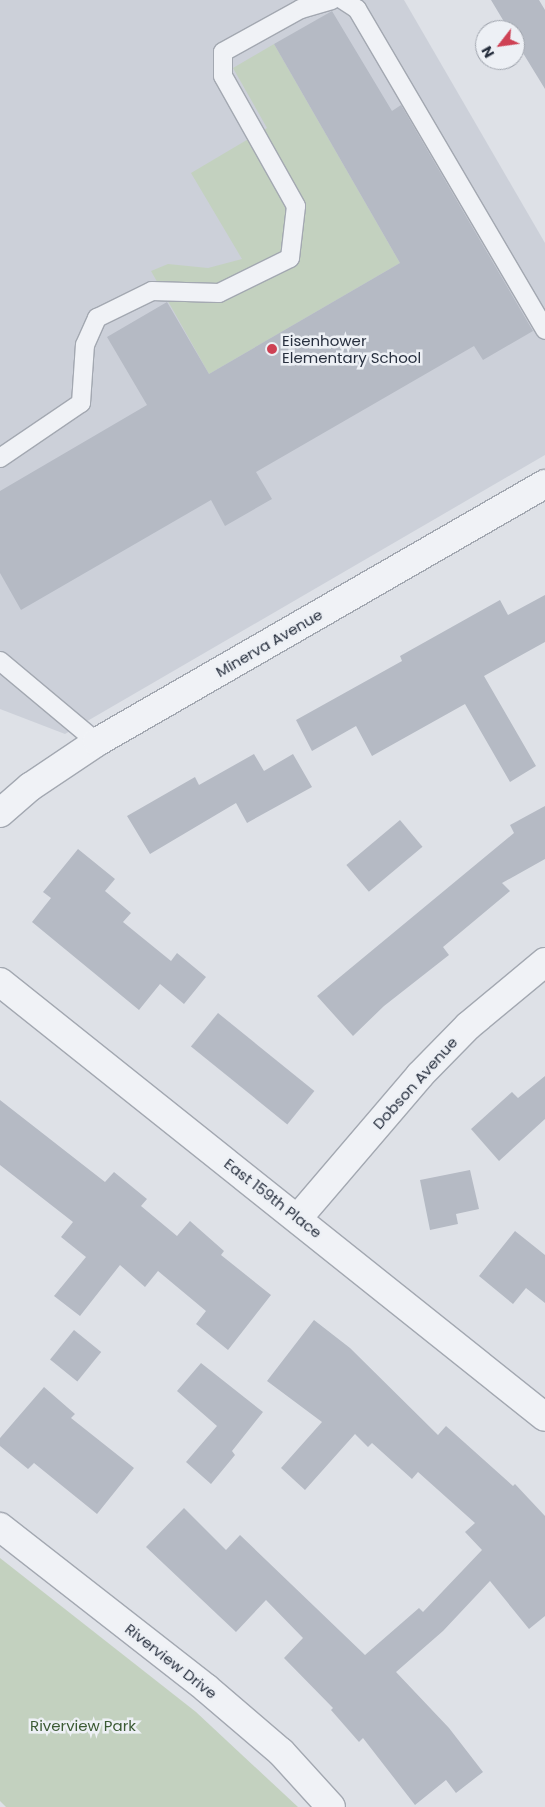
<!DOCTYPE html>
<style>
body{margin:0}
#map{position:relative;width:545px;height:1807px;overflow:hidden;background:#dee1e7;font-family:Poppins,sans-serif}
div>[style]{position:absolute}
.built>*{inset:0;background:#ccd0d9}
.green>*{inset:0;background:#c3d1bf}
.building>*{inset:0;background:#b5bac4;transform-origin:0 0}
.roads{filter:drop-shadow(1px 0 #a3a8b1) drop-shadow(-1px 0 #a3a8b1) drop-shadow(0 1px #a3a8b1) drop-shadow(0 -1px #a3a8b1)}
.lane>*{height:18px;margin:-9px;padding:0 9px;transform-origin:9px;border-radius:9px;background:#f0f2f6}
.street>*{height:28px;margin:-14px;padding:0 14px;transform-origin:14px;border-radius:14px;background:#f0f2f6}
.dots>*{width:14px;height:14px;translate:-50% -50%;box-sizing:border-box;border:2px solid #edf0f5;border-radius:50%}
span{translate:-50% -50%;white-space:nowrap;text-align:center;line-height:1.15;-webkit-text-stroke:5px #edf0f5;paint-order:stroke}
.poi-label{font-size:15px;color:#272f3e}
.left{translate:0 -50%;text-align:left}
.street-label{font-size:15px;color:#272f3e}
.park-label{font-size:15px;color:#3b5a34}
.north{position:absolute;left:475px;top:20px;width:50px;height:50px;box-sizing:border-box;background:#edf0f5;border:1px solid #9ea3ac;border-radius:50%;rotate:240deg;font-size:14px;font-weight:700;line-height:20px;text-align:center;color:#272f3e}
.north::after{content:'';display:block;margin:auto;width:18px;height:22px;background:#ce4154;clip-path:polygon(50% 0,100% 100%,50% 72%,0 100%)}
</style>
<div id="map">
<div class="built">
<i style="clip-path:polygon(0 0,404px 0,545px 243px,545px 455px,65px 734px,0 709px)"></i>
</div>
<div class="green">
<i style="clip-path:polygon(274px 44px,400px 263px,209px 374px,151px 271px,168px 264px,208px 268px,242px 259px,191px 173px,267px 128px,233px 68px)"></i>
<i style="clip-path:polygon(0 1558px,196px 1712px,298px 1807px,6px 1807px,0 1801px)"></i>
</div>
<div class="building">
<i style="clip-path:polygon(491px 0,539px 0,545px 10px,545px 89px,515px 40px,515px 30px,509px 30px)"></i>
<i style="clip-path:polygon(332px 11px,392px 111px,401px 105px,533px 331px,483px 360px,474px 346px,256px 472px,272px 499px,225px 526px,211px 500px,21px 610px,0 573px,0 491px,147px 405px,107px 337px,167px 302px,209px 374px,400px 263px,274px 44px)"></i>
<i style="clip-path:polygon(545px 595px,545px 642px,484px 676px,536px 766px,510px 782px,465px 704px,372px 756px,356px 726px,312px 751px,296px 720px,402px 661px,400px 656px,500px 600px,508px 615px)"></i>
<i style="clip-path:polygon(254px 754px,264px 771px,293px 754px,312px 787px,247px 823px,236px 803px,150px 854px,127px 816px,195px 777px,199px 785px)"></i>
<i style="clip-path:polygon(545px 806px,545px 859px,502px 883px,510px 891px,443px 947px,449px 955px,384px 1006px,353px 1036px,317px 996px,514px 833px,510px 825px)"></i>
<i style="left:400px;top:820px;width:35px;height:70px;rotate:50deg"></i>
<i style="clip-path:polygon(78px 849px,115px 879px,105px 891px,131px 913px,123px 922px,171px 961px,177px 953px,206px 977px,184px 1004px,160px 984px,139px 1010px,32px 922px,51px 898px,43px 892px)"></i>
<i style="left:218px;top:1013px;width:124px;height:43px;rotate:39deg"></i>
<i style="clip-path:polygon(545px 1076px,545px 1119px,499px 1161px,471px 1129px,512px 1092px,518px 1098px)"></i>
<i style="clip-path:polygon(0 1100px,105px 1182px,114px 1172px,147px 1199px,141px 1206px,177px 1236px,190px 1221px,224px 1251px,221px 1255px,271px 1295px,228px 1350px,196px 1324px,206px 1311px,158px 1271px,145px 1287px,120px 1265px,80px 1316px,54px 1296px,86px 1257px,61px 1237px,73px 1222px,0 1165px)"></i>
<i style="clip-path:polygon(470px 1170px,479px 1209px,456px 1214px,458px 1224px,430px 1230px,420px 1180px)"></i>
<i style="clip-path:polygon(515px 1231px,545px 1255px,545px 1303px,526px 1288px,513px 1304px,479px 1276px)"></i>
<i style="clip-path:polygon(314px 1320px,350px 1348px,438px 1435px,446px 1426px,513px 1486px,515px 1484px,545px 1516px,545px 1616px,529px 1629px,490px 1581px,443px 1631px,396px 1672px,449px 1728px,483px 1772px,456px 1793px,446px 1780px,415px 1805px,363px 1738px,359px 1742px,331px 1710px,333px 1708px,284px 1658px,303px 1638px,266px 1600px,236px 1632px,146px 1547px,184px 1508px,226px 1550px,240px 1535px,365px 1655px,419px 1608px,423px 1612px,482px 1550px,465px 1532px,475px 1523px,418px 1472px,412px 1479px,372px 1443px,368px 1447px,355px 1434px,305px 1490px,281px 1468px,322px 1422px,267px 1381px)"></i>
<i style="left:74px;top:1330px;width:35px;height:38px;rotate:39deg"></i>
<i style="clip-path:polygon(201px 1363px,263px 1412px,232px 1451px,235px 1455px,211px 1484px,186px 1462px,217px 1426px,177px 1391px)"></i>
<i style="clip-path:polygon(44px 1387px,75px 1414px,71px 1418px,134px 1468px,97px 1514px,34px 1463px,28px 1469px,0 1446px,0 1438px)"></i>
</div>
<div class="roads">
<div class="lane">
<i style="left:343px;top:0;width:17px;rotate:33deg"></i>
<i style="left:357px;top:9px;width:372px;rotate:59.6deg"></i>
<i style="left:0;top:458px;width:98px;rotate:-34.2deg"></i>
<i style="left:81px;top:403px;width:58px;rotate:-86.1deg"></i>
<i style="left:85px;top:345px;width:30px;rotate:-66deg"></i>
<i style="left:97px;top:318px;width:61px;rotate:-26.1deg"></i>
<i style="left:152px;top:291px;width:67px;rotate:1.7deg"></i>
<i style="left:219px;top:293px;width:79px;rotate:-26.2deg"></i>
<i style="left:290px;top:258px;width:52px;rotate:-83.4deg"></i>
<i style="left:296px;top:206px;width:149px;rotate:-119.3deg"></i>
<i style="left:223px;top:76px;width:24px;rotate:-90deg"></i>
<i style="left:223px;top:52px;width:89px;rotate:-28.9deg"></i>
<i style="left:301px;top:9px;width:32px;rotate:-16deg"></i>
<i style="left:0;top:661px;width:126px;rotate:39.9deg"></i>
</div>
<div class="street">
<i style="left:0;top:813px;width:40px;rotate:-41deg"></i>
<i style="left:30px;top:787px;width:81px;rotate:-33.9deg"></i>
<i style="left:97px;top:742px;width:517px;rotate:-29.94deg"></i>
<i style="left:0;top:982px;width:697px;rotate:38.6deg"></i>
<i style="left:298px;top:1218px;width:188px;rotate:-49.5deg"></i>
<i style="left:420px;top:1075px;width:69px;rotate:-45.6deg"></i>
<i style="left:468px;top:1026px;width:100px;rotate:-39.7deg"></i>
<i style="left:0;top:1527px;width:261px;rotate:38deg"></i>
<i style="left:206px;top:1688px;width:99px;rotate:40.5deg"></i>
<i style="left:281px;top:1752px;width:74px;rotate:47.7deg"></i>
</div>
</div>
<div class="dots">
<i style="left:272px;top:349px;background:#ce4154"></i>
</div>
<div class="poi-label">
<span class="left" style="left:282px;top:349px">Eisenhower<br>Elementary School</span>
</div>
<div class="street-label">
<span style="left:269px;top:643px;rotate:-30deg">Minerva Avenue</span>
<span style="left:415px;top:1083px;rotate:-48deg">Dobson Avenue</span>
<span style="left:273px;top:1198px;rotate:38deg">East 159th Place</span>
<span style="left:171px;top:1661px;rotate:38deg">Riverview Drive</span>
</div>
<div class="park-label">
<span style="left:83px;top:1726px">Riverview Park</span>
</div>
<div class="north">N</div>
</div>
